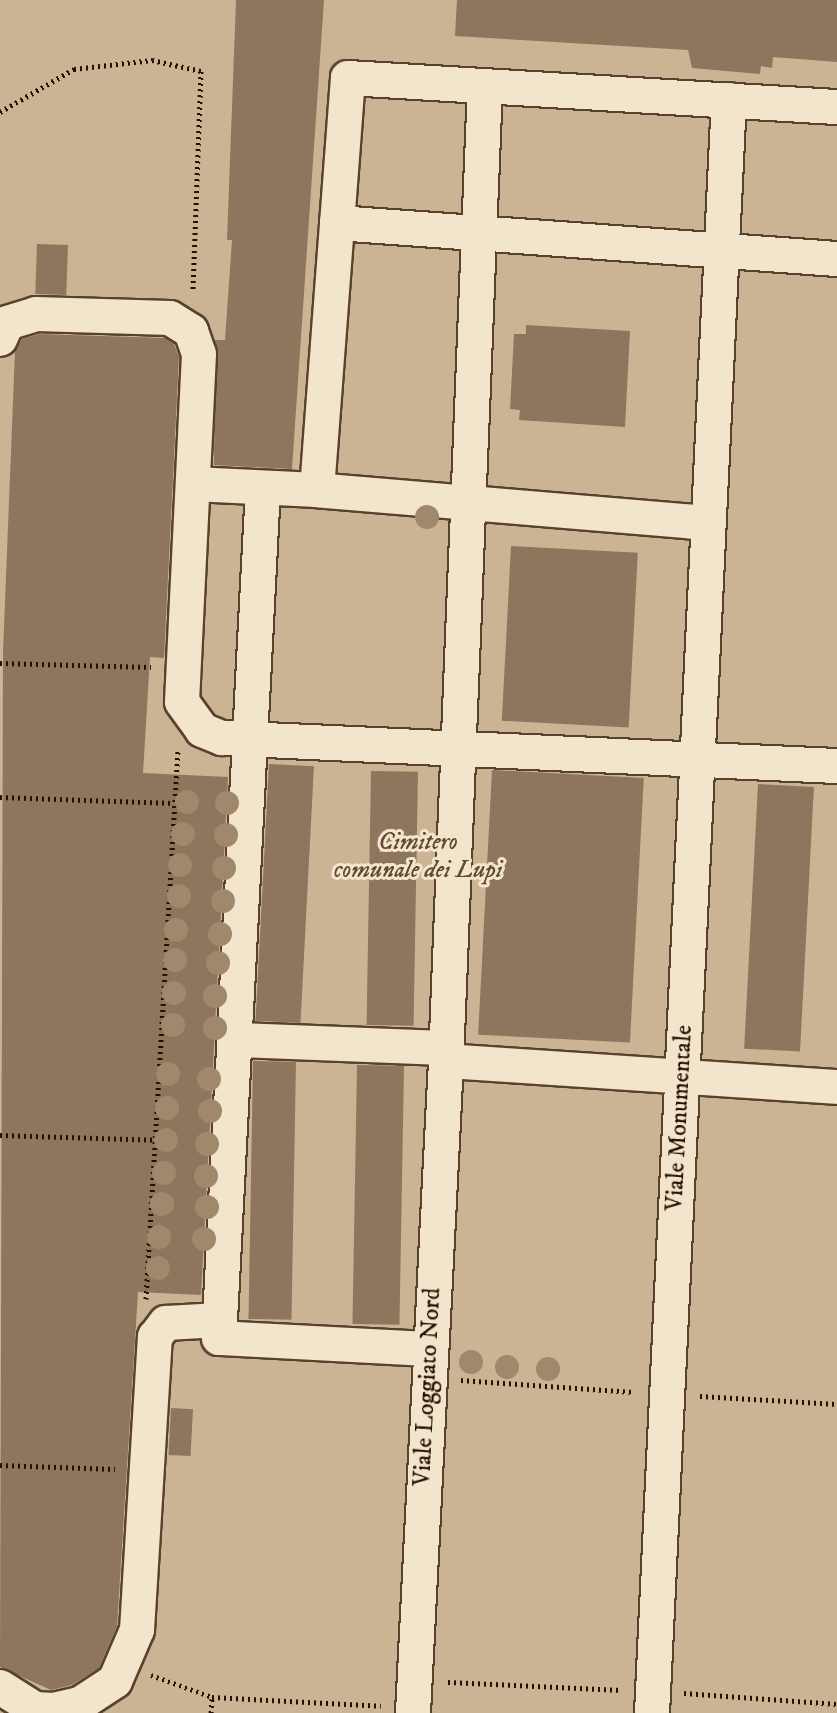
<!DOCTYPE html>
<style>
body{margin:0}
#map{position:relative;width:837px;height:1713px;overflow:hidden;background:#ecd5b1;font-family:"IM FELL DW Pica",serif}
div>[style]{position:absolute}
.green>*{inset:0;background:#cbb493;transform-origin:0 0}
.building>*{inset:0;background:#8d765d;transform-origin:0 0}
.path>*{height:5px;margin-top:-2.5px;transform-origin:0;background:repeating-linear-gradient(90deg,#271001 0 2px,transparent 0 6px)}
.roads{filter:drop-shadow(2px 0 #58412d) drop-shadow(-2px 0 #58412d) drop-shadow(0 2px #58412d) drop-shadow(0 -2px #58412d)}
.minor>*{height:34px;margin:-17px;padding:0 17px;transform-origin:17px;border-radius:17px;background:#f3e4cc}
.trees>*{width:24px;height:24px;margin:-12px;border-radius:50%;background:#9f886c}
span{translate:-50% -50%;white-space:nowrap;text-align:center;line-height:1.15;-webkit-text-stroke:6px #f3e4cc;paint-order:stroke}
.park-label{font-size:24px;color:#604934;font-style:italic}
.street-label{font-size:24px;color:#271001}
</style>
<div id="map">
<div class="green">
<i style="left:0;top:0;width:837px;height:1713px"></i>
</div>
<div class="building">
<i style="clip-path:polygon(236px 0,324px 0,292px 469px,214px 465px,215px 340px,225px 340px,232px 240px,227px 240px)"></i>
<i style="clip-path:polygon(457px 0,837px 0,837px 62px,773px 57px,772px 68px,761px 66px,760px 74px,692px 68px,688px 50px,455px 36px)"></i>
<i style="left:37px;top:244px;width:31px;height:50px;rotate:2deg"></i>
<i style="clip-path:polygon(526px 325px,630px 331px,625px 427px,519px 420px,520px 410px,510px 409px,514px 334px,526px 334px)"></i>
<i style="clip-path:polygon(39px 334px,165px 338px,174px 344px,179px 357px,164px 658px,150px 657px,143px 773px,228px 777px,201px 1295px,138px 1292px,117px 1626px,99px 1668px,72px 1685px,51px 1690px,0 1667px,3px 652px,15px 351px,22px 339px)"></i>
<i style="left:511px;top:546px;width:127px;height:175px;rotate:3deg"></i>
<i style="left:269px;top:764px;width:45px;height:257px;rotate:3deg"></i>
<i style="left:492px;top:770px;width:152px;height:265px;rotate:3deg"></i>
<i style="left:371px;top:771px;width:47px;height:254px;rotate:1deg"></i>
<i style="left:758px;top:784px;width:56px;height:265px;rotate:3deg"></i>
<i style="left:253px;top:1061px;width:43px;height:258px;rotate:1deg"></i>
<i style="left:357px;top:1065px;width:47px;height:259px;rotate:1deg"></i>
<i style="left:171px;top:1408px;width:22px;height:47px;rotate:3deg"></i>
</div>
<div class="path">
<i style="left:0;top:112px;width:86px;rotate:-30.2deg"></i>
<i style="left:74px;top:69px;width:79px;rotate:-6.6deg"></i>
<i style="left:152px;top:60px;width:50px;rotate:12.7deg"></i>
<i style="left:201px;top:71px;width:221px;rotate:92.1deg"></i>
<i style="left:0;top:663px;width:151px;rotate:1.5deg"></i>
<i style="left:0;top:797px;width:173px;rotate:2deg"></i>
<i style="left:0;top:1135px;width:155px;rotate:1.8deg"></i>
<i style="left:146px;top:1299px;width:551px;rotate:-86.67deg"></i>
<i style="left:461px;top:1380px;width:173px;rotate:4deg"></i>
<i style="left:700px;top:1396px;width:137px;rotate:3.3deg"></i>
<i style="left:0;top:1465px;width:115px;rotate:2deg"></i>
<i style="left:151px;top:1675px;width:65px;rotate:19.8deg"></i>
<i style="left:212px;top:1697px;width:169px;rotate:3deg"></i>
<i style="left:448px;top:1682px;width:174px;rotate:2.6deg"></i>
<i style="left:684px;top:1693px;width:153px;rotate:4.1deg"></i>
<i style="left:211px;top:1713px;width:16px;rotate:-86deg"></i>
</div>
<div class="roads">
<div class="minor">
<i style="left:337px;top:223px;width:501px;rotate:4.12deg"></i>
<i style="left:0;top:339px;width:17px;rotate:-66deg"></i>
<i style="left:7px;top:323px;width:30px;rotate:-17deg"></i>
<i style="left:36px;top:314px;width:134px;rotate:1.7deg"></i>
<i style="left:170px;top:318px;width:25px;rotate:32deg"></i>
<i style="left:191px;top:331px;width:24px;rotate:71deg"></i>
<i style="left:199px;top:354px;width:348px;rotate:92.8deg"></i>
<i style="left:182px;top:702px;width:34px;rotate:54deg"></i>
<i style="left:202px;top:730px;width:22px;rotate:22deg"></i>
<i style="left:222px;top:738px;width:616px;rotate:2.61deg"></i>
<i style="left:193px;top:484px;width:124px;rotate:2.8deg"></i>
<i style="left:263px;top:488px;width:851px;rotate:92.96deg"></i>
<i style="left:219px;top:1338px;width:211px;rotate:3deg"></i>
<i style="left:708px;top:523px;width:392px;rotate:-175.2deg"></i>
<i style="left:317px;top:490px;width:413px;rotate:-85.7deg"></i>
<i style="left:348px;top:78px;width:490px;rotate:3.4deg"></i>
<i style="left:237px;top:1040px;width:209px;rotate:2.2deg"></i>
<i style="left:446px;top:1061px;width:392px;rotate:3.8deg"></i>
<i style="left:0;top:1687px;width:41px;rotate:32.2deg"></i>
<i style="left:35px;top:1709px;width:18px;rotate:3deg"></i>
<i style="left:53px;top:1710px;width:28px;rotate:-13deg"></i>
<i style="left:80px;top:1704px;width:42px;rotate:-33.3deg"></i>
<i style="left:115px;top:1681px;width:56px;rotate:-66.7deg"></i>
<i style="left:137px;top:1630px;width:294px;rotate:-86.5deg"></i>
<i style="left:155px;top:1337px;width:18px;rotate:-52deg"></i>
<i style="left:166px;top:1323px;width:54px;rotate:-3.2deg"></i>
<i style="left:413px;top:1713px;width:653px;rotate:-87.1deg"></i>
<i style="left:446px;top:1061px;width:976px;rotate:-87.71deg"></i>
<i style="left:652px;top:1713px;width:1615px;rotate:-87.27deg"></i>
</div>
</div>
<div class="trees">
<i style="left:427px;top:517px"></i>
<i style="left:187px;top:802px"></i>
<i style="left:227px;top:803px"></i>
<i style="left:183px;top:834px"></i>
<i style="left:226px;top:835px"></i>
<i style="left:180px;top:865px"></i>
<i style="left:224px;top:868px"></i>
<i style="left:179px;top:896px"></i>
<i style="left:223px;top:901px"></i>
<i style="left:176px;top:930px"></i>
<i style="left:220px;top:934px"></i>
<i style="left:175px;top:960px"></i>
<i style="left:218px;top:963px"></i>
<i style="left:174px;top:993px"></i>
<i style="left:215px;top:996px"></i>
<i style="left:173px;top:1025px"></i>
<i style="left:215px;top:1028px"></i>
<i style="left:168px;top:1074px"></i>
<i style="left:209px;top:1079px"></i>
<i style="left:167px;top:1108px"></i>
<i style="left:210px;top:1111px"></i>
<i style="left:166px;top:1140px"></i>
<i style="left:207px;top:1144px"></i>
<i style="left:164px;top:1173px"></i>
<i style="left:206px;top:1176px"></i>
<i style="left:162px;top:1204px"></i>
<i style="left:207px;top:1207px"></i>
<i style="left:159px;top:1237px"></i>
<i style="left:204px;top:1239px"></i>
<i style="left:158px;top:1268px"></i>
<i style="left:471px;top:1362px"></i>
<i style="left:507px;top:1367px"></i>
<i style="left:548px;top:1369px"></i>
</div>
<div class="park-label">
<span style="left:418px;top:857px">Cimitero<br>comunale dei Lupi</span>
</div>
<div class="street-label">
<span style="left:680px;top:1118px;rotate:-87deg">Viale Monumentale</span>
<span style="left:428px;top:1387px;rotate:-87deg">Viale Loggiato Nord</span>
</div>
</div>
